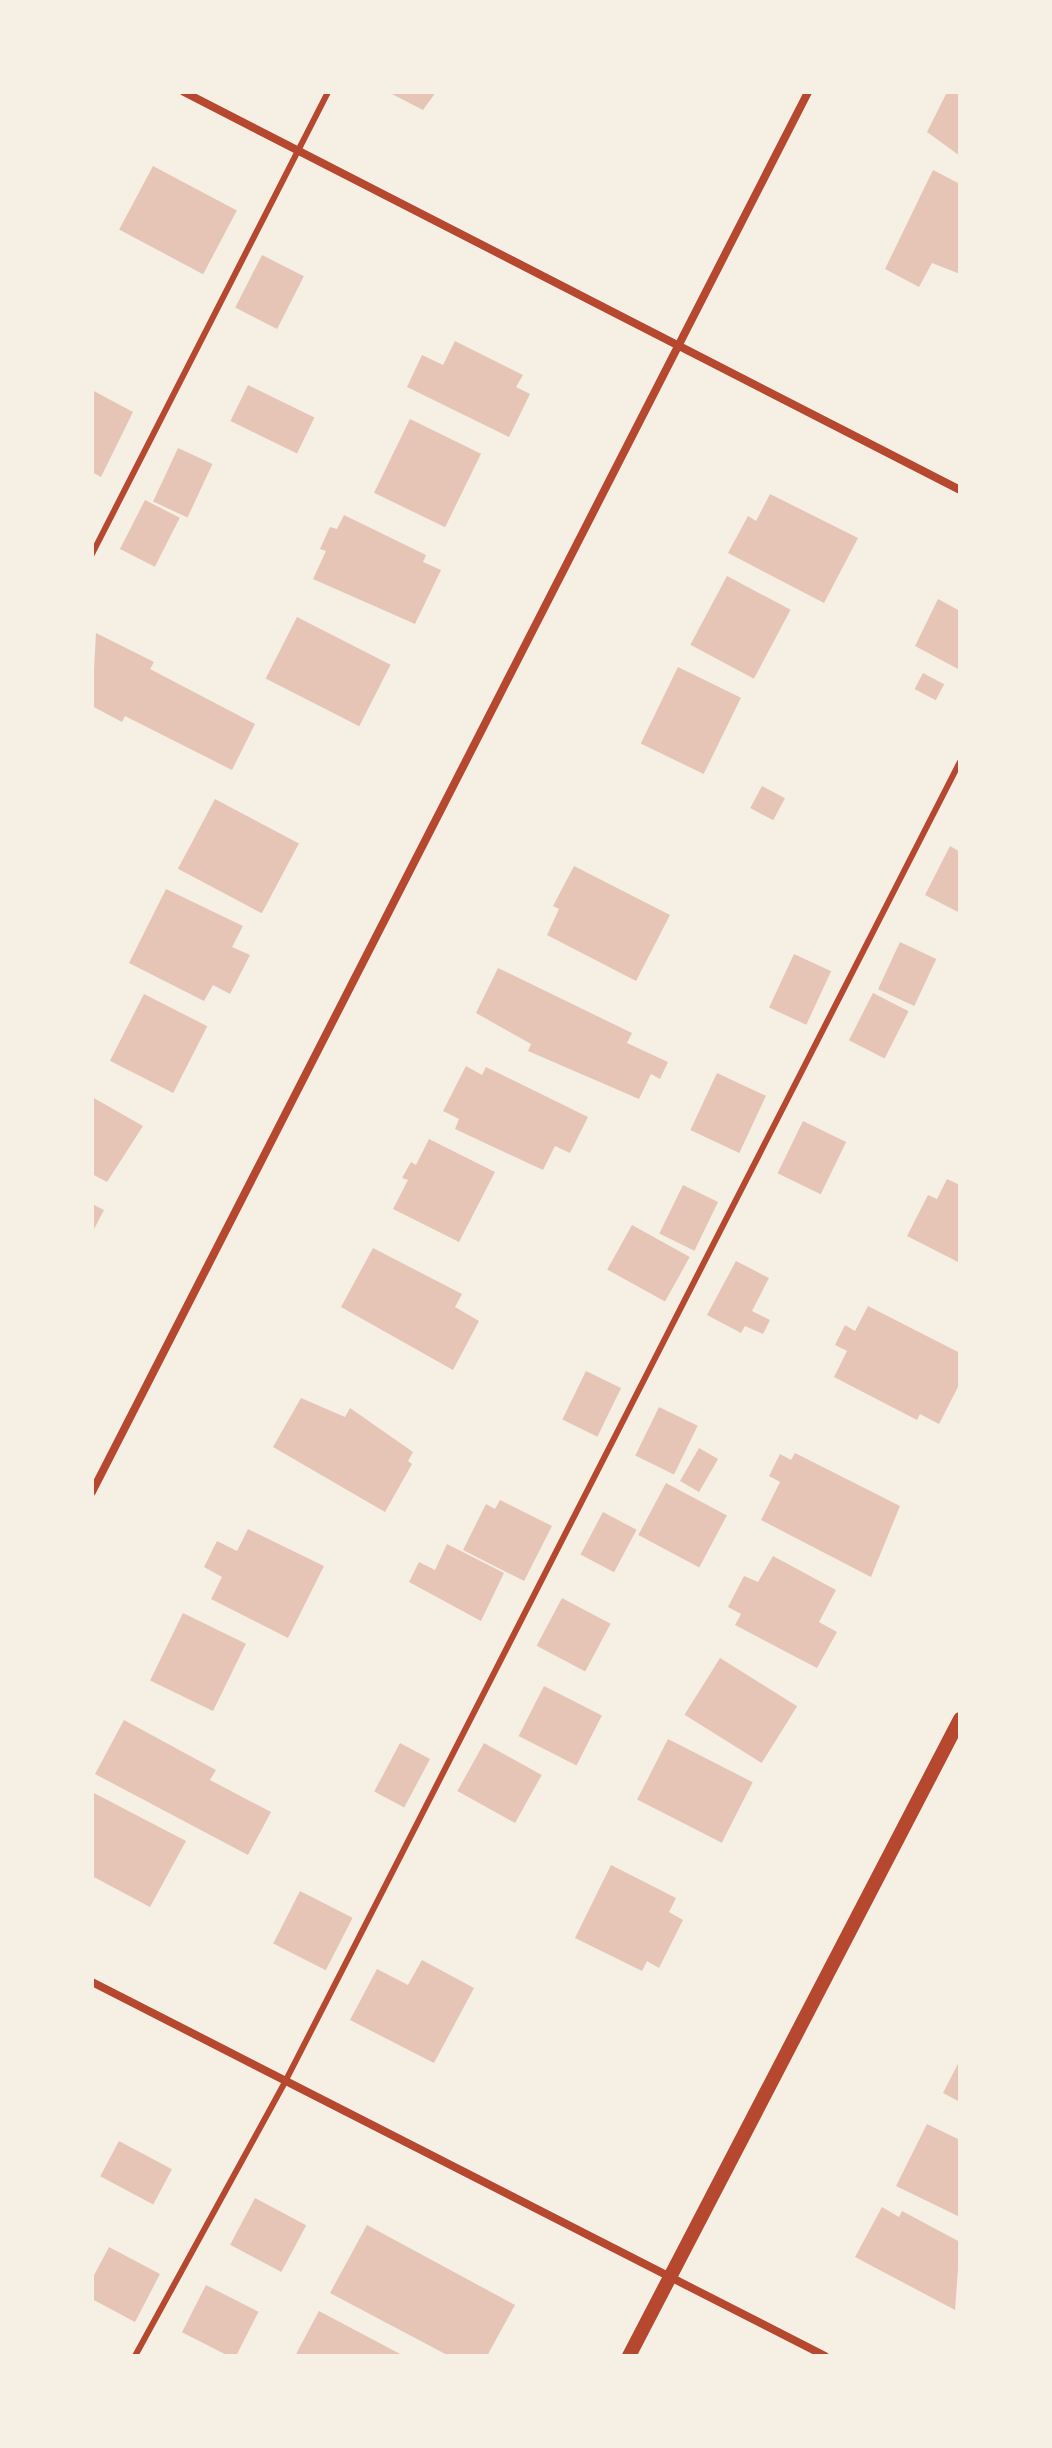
<!DOCTYPE html>
<style>
body{margin:0}
#map{position:relative;width:1052px;height:2448px;overflow:hidden;background:#f6efe4;font-family:Montserrat,sans-serif}
div>[style]{position:absolute}
.building>*{inset:0;background:#e6c5b7;transform-origin:0 0}
.service>*{height:6px;margin:-3px;padding:0 3px;transform-origin:3px;border-radius:3px;background:#b5482f}
.minor>*{height:8px;margin:-4px;padding:0 4px;transform-origin:4px;border-radius:4px;background:#b5482f}
.tertiary>*{height:14px;margin:-7px;padding:0 7px;transform-origin:7px;border-radius:7px;background:#b5482f}
span{translate:-50% -50%;white-space:nowrap;text-align:center;line-height:1.15;-webkit-text-stroke:6px #f6efe4;paint-order:stroke}
.frame{position:absolute;inset:0;border:94px solid #f6efe4;pointer-events:none}
</style>
<div id="map">
<div class="building">
<i style="clip-path:polygon(388px 92px,436px 92px,423px 110px)"></i>
<i style="clip-path:polygon(947px 92px,960px 92px,960px 156px,927px 132px)"></i>
<i style="left:153px;top:166px;width:95px;height:72px;rotate:28deg"></i>
<i style="clip-path:polygon(933px 170px,960px 184px,960px 274px,932px 263px,919px 287px,885px 269px)"></i>
<i style="left:262px;top:255px;width:47px;height:59px;rotate:27deg"></i>
<i style="clip-path:polygon(455px 341px,523px 375px,516px 387px,530px 394px,509px 437px,407px 387px,422px 355px,443px 365px)"></i>
<i style="left:248px;top:385px;width:74px;height:40px;rotate:26deg"></i>
<i style="clip-path:polygon(92px 390px,133px 412px,101px 477px,92px 472px)"></i>
<i style="left:410px;top:419px;width:79px;height:82px;rotate:26deg"></i>
<i style="left:178px;top:448px;width:38px;height:59px;rotate:25deg"></i>
<i style="clip-path:polygon(770px 494px,858px 538px,824px 603px,728px 553px,748px 516px,756px 521px)"></i>
<i style="left:145px;top:500px;width:39px;height:55px;rotate:27deg"></i>
<i style="clip-path:polygon(344px 515px,426px 555px,423px 562px,441px 570px,415px 624px,313px 579px,326px 551px,320px 549px,330px 527px,337px 529px)"></i>
<i style="left:727px;top:576px;width:72px;height:78px;rotate:28deg"></i>
<i style="clip-path:polygon(938px 599px,960px 611px,960px 670px,915px 646px)"></i>
<i style="left:297px;top:617px;width:105px;height:69px;rotate:27deg"></i>
<i style="clip-path:polygon(96px 633px,154px 662px,150px 669px,255px 724px,232px 770px,125px 716px,122px 722px,92px 706px)"></i>
<i style="left:678px;top:667px;width:70px;height:85px;rotate:26deg"></i>
<i style="left:923px;top:673px;width:24px;height:18px;rotate:28deg"></i>
<i style="left:762px;top:786px;width:26px;height:25px;rotate:28deg"></i>
<i style="left:215px;top:799px;width:95px;height:79px;rotate:28deg"></i>
<i style="clip-path:polygon(950px 846px,960px 852px,960px 913px,925px 895px)"></i>
<i style="clip-path:polygon(574px 866px,670px 915px,636px 981px,547px 935px,559px 909px,553px 906px)"></i>
<i style="clip-path:polygon(166px 889px,243px 926px,232px 947px,250px 955px,230px 994px,213px 985px,204px 1001px,129px 963px)"></i>
<i style="left:900px;top:942px;width:40px;height:52px;rotate:25deg"></i>
<i style="left:794px;top:954px;width:41px;height:59px;rotate:25deg"></i>
<i style="clip-path:polygon(498px 968px,632px 1033px,627px 1043px,668px 1062px,660px 1079px,651px 1074px,639px 1099px,528px 1051px,531px 1044px,476px 1013px)"></i>
<i style="left:873px;top:993px;width:40px;height:53px;rotate:27deg"></i>
<i style="left:144px;top:994px;width:71px;height:75px;rotate:27deg"></i>
<i style="clip-path:polygon(466px 1066px,482px 1075px,486px 1067px,588px 1117px,570px 1153px,555px 1146px,543px 1170px,455px 1129px,459px 1119px,443px 1111px)"></i>
<i style="left:717px;top:1073px;width:54px;height:63px;rotate:25deg"></i>
<i style="clip-path:polygon(92px 1097px,143px 1126px,107px 1182px,92px 1174px)"></i>
<i style="left:803px;top:1121px;width:48px;height:58px;rotate:26deg"></i>
<i style="clip-path:polygon(429px 1139px,495px 1172px,459px 1242px,393px 1209px,408px 1180px,402px 1178px,411px 1162px,416px 1165px)"></i>
<i style="clip-path:polygon(947px 1179px,960px 1185px,960px 1263px,907px 1236px,928px 1195px,937px 1199px)"></i>
<i style="left:683px;top:1185px;width:39px;height:54px;rotate:26deg"></i>
<i style="clip-path:polygon(92px 1204px,104px 1210px,92px 1233px)"></i>
<i style="left:632px;top:1225px;width:66px;height:51px;rotate:29deg"></i>
<i style="clip-path:polygon(373px 1248px,462px 1294px,455px 1307px,479px 1321px,453px 1370px,341px 1307px)"></i>
<i style="clip-path:polygon(736px 1261px,769px 1278px,752px 1311px,770px 1320px,763px 1334px,745px 1326px,741px 1333px,707px 1315px)"></i>
<i style="clip-path:polygon(868px 1306px,960px 1353px,960px 1383px,939px 1424px,920px 1414px,917px 1420px,834px 1377px,847px 1351px,835px 1345px,845px 1325px,855px 1331px)"></i>
<i style="left:586px;top:1371px;width:39px;height:54px;rotate:26deg"></i>
<i style="clip-path:polygon(301px 1398px,345px 1417px,350px 1408px,413px 1452px,408px 1461px,412px 1464px,385px 1512px,273px 1447px)"></i>
<i style="left:659px;top:1407px;width:43px;height:54px;rotate:26deg"></i>
<i style="left:699px;top:1448px;width:22px;height:38px;rotate:30deg"></i>
<i style="clip-path:polygon(795px 1453px,900px 1506px,871px 1577px,761px 1520px,780px 1482px,769px 1476px,780px 1454px,791px 1460px)"></i>
<i style="left:666px;top:1483px;width:69px;height:59px;rotate:28deg"></i>
<i style="clip-path:polygon(500px 1500px,552px 1526px,524px 1581px,463px 1550px,486px 1504px,495px 1509px)"></i>
<i style="left:603px;top:1512px;width:38px;height:48px;rotate:28deg"></i>
<i style="clip-path:polygon(248px 1529px,324px 1566px,288px 1638px,211px 1599px,222px 1577px,204px 1567px,217px 1541px,237px 1551px)"></i>
<i style="clip-path:polygon(447px 1544px,504px 1573px,481px 1621px,409px 1582px,419px 1562px,435px 1570px)"></i>
<i style="clip-path:polygon(773px 1556px,836px 1590px,819px 1622px,837px 1632px,817px 1668px,735px 1625px,741px 1614px,728px 1607px,744px 1576px,758px 1582px)"></i>
<i style="left:562px;top:1598px;width:55px;height:54px;rotate:28deg"></i>
<i style="left:183px;top:1613px;width:70px;height:75px;rotate:26deg"></i>
<i style="left:720px;top:1658px;width:91px;height:67px;rotate:32deg"></i>
<i style="left:544px;top:1686px;width:65px;height:56px;rotate:27deg"></i>
<i style="clip-path:polygon(124px 1720px,216px 1770px,210px 1780px,271px 1812px,248px 1855px,95px 1774px)"></i>
<i style="left:668px;top:1739px;width:95px;height:68px;rotate:27deg"></i>
<i style="left:400px;top:1743px;width:34px;height:55px;rotate:28deg"></i>
<i style="left:484px;top:1743px;width:66px;height:55px;rotate:29deg"></i>
<i style="clip-path:polygon(92px 1792px,186px 1841px,150px 1907px,92px 1876px)"></i>
<i style="clip-path:polygon(611px 1865px,676px 1898px,669px 1912px,683px 1920px,659px 1968px,647px 1961px,642px 1971px,575px 1938px)"></i>
<i style="left:300px;top:1891px;width:59px;height:59px;rotate:27deg"></i>
<i style="clip-path:polygon(422px 1960px,474px 1988px,434px 2063px,350px 2020px,377px 1969px,408px 1985px)"></i>
<i style="clip-path:polygon(960px 2060px,960px 2102px,943px 2093px)"></i>
<i style="clip-path:polygon(927px 2124px,960px 2140px,960px 2217px,896px 2186px)"></i>
<i style="left:119px;top:2141px;width:60px;height:40px;rotate:28deg"></i>
<i style="left:255px;top:2198px;width:58px;height:53px;rotate:28deg"></i>
<i style="clip-path:polygon(882px 2207px,899px 2217px,902px 2211px,960px 2242px,955px 2310px,855px 2257px)"></i>
<i style="clip-path:polygon(367px 2225px,515px 2305px,487px 2356px,449px 2356px,330px 2293px)"></i>
<i style="clip-path:polygon(109px 2247px,160px 2274px,135px 2322px,92px 2299px,92px 2279px)"></i>
<i style="left:206px;top:2285px;width:59px;height:53px;rotate:27deg"></i>
<i style="clip-path:polygon(319px 2311px,404px 2356px,295px 2356px)"></i>
</div>
<div class="service">
<i style="left:92px;top:554px;width:519px;rotate:-62.94deg"></i>
<i style="left:135px;top:2356px;width:315px;rotate:-61.3deg"></i>
<i style="left:286px;top:2080px;width:1480px;rotate:-62.92deg"></i>
</div>
<div class="minor">
<i style="left:184px;top:92px;width:872px;rotate:27.15deg"></i>
<i style="left:92px;top:1492px;width:1572px;rotate:-62.91deg"></i>
<i style="left:92px;top:1982px;width:823px;rotate:27.03deg"></i>
</div>
<div class="tertiary">
<i style="left:629px;top:2356px;width:718px;rotate:-62.54deg"></i>
</div>
<div class="frame"></div>
</div>
